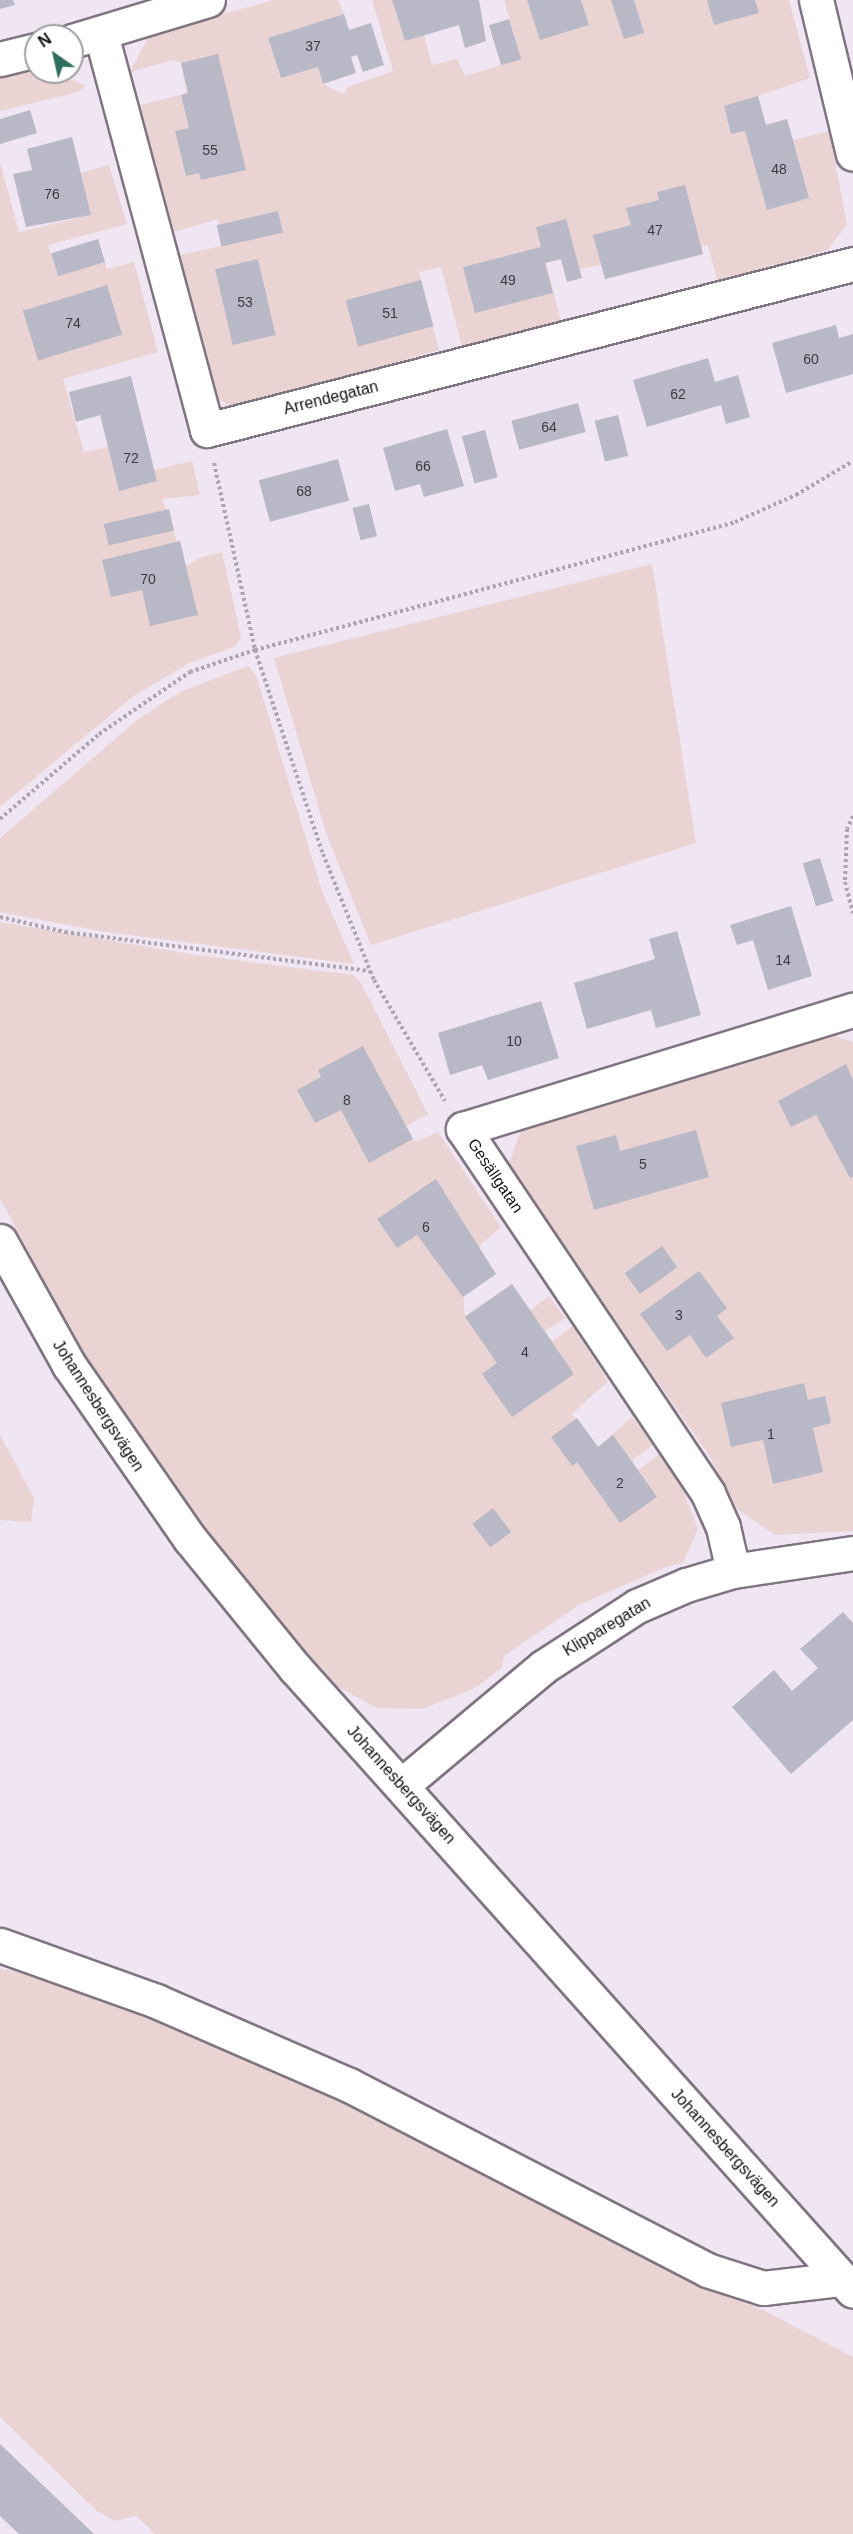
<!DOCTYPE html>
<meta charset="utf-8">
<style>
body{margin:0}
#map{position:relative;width:853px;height:2534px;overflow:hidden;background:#efe5f3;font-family:Arial,sans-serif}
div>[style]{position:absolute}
.green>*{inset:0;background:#ead3d3}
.building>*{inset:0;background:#b9b8c7;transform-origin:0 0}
.path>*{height:4px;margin-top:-2px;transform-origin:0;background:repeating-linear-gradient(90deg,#aca4b0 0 3px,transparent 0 6px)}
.roads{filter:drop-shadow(2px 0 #7f7581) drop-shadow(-2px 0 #7f7581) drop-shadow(0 2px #7f7581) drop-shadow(0 -2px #7f7581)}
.minor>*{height:33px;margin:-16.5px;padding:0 16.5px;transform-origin:16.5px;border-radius:16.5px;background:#fff}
span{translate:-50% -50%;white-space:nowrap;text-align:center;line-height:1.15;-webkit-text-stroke:5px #fff;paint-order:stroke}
.number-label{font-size:14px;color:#3c3941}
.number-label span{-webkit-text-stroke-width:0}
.street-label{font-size:16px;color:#130f14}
.north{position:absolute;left:24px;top:24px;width:60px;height:60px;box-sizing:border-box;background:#fff;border:2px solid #a19fa1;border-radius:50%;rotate:326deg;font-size:16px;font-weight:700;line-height:24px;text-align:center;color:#130f14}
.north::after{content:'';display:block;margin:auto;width:21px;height:27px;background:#2e6e5d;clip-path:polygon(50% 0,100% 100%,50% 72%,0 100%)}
</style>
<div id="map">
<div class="green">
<i style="clip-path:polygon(274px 0,338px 0,344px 14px,268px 38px,281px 78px,318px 67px,323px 84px,343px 94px,348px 87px,393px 71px,372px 0,392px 0,405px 41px,424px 35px,432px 65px,457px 59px,465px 76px,521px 59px,504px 0,789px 0,810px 78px,758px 96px,766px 125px,787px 119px,793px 140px,829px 131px,847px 224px,828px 250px,717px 281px,708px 245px,701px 247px,703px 254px,605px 279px,601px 265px,580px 269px,582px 278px,567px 282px,561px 259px,546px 263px,561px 321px,462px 346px,441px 267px,419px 272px,439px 350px,236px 409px,206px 392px,175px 256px,222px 246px,218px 219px,170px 233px,137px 106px,187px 93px,181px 63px,174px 60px,130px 72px,150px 34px)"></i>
<i style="clip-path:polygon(22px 68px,55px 72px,86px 86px,78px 92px,0 111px,0 75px)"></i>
<i style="clip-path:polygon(0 162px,19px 232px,91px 215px,81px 173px,109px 165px,127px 224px,48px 245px,58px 275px,105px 262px,107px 269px,134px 262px,158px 352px,63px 379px,84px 452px,108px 447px,119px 491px,157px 481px,154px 470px,192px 461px,200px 495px,162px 499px,186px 566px,199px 558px,222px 552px,241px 637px,236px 646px,187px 664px,131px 698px,0 807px)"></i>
<i style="clip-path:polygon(652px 564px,696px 843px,371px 945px,326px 833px,274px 658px)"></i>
<i style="clip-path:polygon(248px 666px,256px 675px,322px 891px,354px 964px,99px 931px,0 912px,0 838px,137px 720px,180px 692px)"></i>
<i style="clip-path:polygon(0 922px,196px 955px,353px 975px,360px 981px,428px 1114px,406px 1126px,413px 1139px,416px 1142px,438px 1132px,501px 1227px,481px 1244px,480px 1251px,496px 1274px,463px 1297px,465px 1316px,512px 1284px,530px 1310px,549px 1296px,565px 1318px,545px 1331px,552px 1341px,573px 1326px,608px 1381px,572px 1414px,598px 1447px,632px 1417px,653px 1445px,632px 1460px,638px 1470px,660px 1454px,679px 1480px,698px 1529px,683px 1563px,663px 1568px,579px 1605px,504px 1656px,502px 1668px,475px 1688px,423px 1709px,377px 1708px,324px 1679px,201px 1530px,151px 1460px,80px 1346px,0 1199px)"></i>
<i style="clip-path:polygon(827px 1033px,853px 1042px,853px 1531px,775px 1535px,737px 1509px,710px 1457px,508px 1167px,521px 1129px)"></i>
<i style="clip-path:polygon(0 1435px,34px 1498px,31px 1522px,0 1520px)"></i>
<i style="clip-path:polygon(0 1969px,28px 1973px,158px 2022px,345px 2101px,701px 2286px,765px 2311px,853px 2357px,853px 2534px,155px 2534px,136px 2516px,115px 2521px,97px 2511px,0 2417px)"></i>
</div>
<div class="building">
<i style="clip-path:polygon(0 0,13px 0,15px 5px,0 9px)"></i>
<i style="clip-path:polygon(392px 0,479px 0,486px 41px,465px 48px,459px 25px,405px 41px)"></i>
<i style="clip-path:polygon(527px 0,581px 0,589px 25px,540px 40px)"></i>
<i style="clip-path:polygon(611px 0,634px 0,644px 33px,624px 39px)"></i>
<i style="clip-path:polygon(707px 0,755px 0,759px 13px,714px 25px)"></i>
<i style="clip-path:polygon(344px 14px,349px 30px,371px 23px,384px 65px,363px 72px,357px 55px,351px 57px,356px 73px,323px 84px,318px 67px,281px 78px,268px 38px)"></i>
<i style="left:509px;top:19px;width:42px;height:21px;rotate:73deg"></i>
<i style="clip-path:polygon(218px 54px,246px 170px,201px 180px,199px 173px,186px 176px,175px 131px,189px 128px,181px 95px,188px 93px,181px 63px)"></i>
<i style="clip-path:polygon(758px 96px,766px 125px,787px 119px,809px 198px,767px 210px,745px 131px,731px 134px,724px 106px)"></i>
<i style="clip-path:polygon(30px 110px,37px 133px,0 144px,0 119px)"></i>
<i style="clip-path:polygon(72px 137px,91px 215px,26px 227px,13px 174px,32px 170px,27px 149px)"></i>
<i style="clip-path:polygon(685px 185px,703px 254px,605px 279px,593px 235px,631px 225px,626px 208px,659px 200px,657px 192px)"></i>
<i style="left:278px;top:211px;width:22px;height:63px;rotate:77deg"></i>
<i style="clip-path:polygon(566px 219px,582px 278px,567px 282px,561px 259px,545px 263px,553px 293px,475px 313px,463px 267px,541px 247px,536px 227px)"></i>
<i style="left:98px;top:239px;width:24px;height:49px;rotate:73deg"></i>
<i style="left:258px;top:259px;width:78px;height:44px;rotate:77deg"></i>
<i style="left:421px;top:280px;width:48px;height:78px;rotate:75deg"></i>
<i style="left:107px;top:285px;width:52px;height:88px;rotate:73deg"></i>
<i style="clip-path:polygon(836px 325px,839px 338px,853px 334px,853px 374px,786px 393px,772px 343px)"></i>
<i style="clip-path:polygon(708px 358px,715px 382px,738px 375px,750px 417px,726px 424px,721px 405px,647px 427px,633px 380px)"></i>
<i style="clip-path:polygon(131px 376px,157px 481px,119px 491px,100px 415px,76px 422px,69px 392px)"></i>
<i style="left:578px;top:403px;width:30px;height:69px;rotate:75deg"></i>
<i style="left:618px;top:415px;width:42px;height:24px;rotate:76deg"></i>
<i style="clip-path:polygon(447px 429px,464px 486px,424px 497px,420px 484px,395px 491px,383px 448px)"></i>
<i style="left:485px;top:430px;width:49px;height:24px;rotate:75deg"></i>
<i style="left:338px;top:459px;width:43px;height:82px;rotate:75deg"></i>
<i style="left:369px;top:504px;width:33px;height:17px;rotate:76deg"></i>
<i style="left:169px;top:509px;width:22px;height:67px;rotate:77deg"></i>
<i style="clip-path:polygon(180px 541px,198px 615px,150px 626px,142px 590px,111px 597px,102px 560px)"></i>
<i style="left:820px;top:858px;width:45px;height:18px;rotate:73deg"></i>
<i style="clip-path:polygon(791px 906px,812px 976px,768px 990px,753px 940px,737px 945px,730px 925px)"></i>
<i style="clip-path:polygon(677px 931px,701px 1015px,656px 1028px,651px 1010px,587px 1029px,574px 983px,655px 959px,649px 939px)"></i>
<i style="clip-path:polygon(541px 1001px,559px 1058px,488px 1080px,482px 1065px,450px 1075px,438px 1033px)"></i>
<i style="clip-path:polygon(363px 1046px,413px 1139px,369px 1163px,341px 1110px,315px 1123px,297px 1090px,321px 1077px,318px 1070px)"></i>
<i style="clip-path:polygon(846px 1064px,853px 1080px,853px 1177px,850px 1178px,816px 1115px,791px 1127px,778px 1101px)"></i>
<i style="clip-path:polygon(696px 1130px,709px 1177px,594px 1210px,576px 1146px,616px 1135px,620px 1151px)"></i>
<i style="clip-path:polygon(436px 1179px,496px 1274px,463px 1297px,417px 1235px,397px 1248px,377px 1219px)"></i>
<i style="left:662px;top:1246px;width:26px;height:46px;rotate:54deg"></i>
<i style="clip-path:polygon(699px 1271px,727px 1308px,717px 1316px,734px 1338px,706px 1358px,690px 1335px,667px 1351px,640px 1314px)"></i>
<i style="clip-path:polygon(512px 1284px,574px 1374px,512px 1417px,482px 1374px,497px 1363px,465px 1317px)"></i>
<i style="clip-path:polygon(804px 1383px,808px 1400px,825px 1396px,831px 1423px,813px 1428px,823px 1472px,773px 1484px,763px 1440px,731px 1447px,721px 1403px)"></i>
<i style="clip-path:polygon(577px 1418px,598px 1447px,613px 1435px,657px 1497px,620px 1523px,577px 1462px,572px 1466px,551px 1437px)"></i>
<i style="left:493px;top:1508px;width:30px;height:26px;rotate:53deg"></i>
<i style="clip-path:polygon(843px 1612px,853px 1623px,853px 1720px,791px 1774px,732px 1707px,774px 1670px,792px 1691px,818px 1668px,800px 1649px)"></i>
<i style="clip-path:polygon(0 2444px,94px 2534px,19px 2534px,0 2516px)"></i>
</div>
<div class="path">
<i style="left:214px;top:463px;width:191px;rotate:77.6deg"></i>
<i style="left:255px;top:650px;width:215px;rotate:71.6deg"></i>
<i style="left:323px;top:854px;width:136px;rotate:68deg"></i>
<i style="left:374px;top:980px;width:140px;rotate:59.6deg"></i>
<i style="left:853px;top:816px;width:14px;rotate:115deg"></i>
<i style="left:847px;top:829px;width:53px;rotate:92.2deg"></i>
<i style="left:845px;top:882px;width:32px;rotate:76deg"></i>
<i style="left:0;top:819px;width:130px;rotate:-40.6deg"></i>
<i style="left:99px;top:734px;width:110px;rotate:-34.3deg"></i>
<i style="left:190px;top:672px;width:69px;rotate:-18.7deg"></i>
<i style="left:255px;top:650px;width:497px;rotate:-14.9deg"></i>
<i style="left:735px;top:522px;width:67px;rotate:-23.9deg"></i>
<i style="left:796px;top:495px;width:66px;rotate:-30.8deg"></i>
<i style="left:0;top:917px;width:67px;rotate:13deg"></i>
<i style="left:65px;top:932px;width:307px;rotate:7.3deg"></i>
</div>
<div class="roads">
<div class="minor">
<i style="left:816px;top:0;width:158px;rotate:76.5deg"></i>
<i style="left:101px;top:34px;width:410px;rotate:75deg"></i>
<i style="left:207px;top:430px;width:667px;rotate:-14.41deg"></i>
<i style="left:72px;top:41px;width:142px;rotate:-16.8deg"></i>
<i style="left:0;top:59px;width:37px;rotate:-14deg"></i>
<i style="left:0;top:1241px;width:142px;rotate:60.9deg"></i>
<i style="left:69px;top:1365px;width:212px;rotate:55.2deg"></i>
<i style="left:190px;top:1539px;width:166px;rotate:50.9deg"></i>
<i style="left:295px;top:1668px;width:836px;rotate:48.15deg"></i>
<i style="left:733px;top:1571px;width:45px;rotate:-102.8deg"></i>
<i style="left:723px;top:1527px;width:37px;rotate:-114deg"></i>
<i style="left:708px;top:1493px;width:439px;rotate:-123.9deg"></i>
<i style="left:463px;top:1129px;width:408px;rotate:-17deg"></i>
<i style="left:402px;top:1785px;width:184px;rotate:-39.9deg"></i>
<i style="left:543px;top:1667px;width:112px;rotate:-33deg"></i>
<i style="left:637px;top:1606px;width:53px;rotate:-23.2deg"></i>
<i style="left:686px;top:1585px;width:49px;rotate:-16.6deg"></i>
<i style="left:733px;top:1571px;width:121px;rotate:-8.5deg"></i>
<i style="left:0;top:1945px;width:166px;rotate:19.7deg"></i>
<i style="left:156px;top:2001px;width:210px;rotate:23.5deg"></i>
<i style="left:349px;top:2085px;width:403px;rotate:27.3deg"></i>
<i style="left:707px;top:2270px;width:59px;rotate:17.8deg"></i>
<i style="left:763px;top:2288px;width:79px;rotate:-6.6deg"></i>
</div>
</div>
<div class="number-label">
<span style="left:313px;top:46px">37</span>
<span style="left:210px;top:150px">55</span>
<span style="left:779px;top:169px">48</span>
<span style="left:52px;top:194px">76</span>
<span style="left:655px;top:230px">47</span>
<span style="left:508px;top:280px">49</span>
<span style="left:245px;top:302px">53</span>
<span style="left:390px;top:313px">51</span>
<span style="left:73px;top:323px">74</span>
<span style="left:811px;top:359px">60</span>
<span style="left:678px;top:394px">62</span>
<span style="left:549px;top:427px">64</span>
<span style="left:131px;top:458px">72</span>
<span style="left:423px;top:466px">66</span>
<span style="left:304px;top:491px">68</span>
<span style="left:148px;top:579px">70</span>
<span style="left:783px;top:960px">14</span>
<span style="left:514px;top:1041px">10</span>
<span style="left:347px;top:1100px">8</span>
<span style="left:643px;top:1164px">5</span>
<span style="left:426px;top:1227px">6</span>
<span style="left:679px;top:1315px">3</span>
<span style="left:525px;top:1352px">4</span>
<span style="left:771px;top:1434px">1</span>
<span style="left:620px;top:1483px">2</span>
</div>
<div class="street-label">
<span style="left:331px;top:398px;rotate:-14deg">Arrendegatan</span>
<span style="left:495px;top:1176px;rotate:56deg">Gesällgatan</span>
<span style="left:98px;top:1406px;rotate:57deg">Johannesbergsvägen</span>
<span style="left:607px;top:1627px;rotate:-31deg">Klipparegatan</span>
<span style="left:401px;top:1785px;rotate:48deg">Johannesbergsvägen</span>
<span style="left:725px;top:2148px;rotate:48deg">Johannesbergsvägen</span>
</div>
<div class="north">N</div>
</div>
